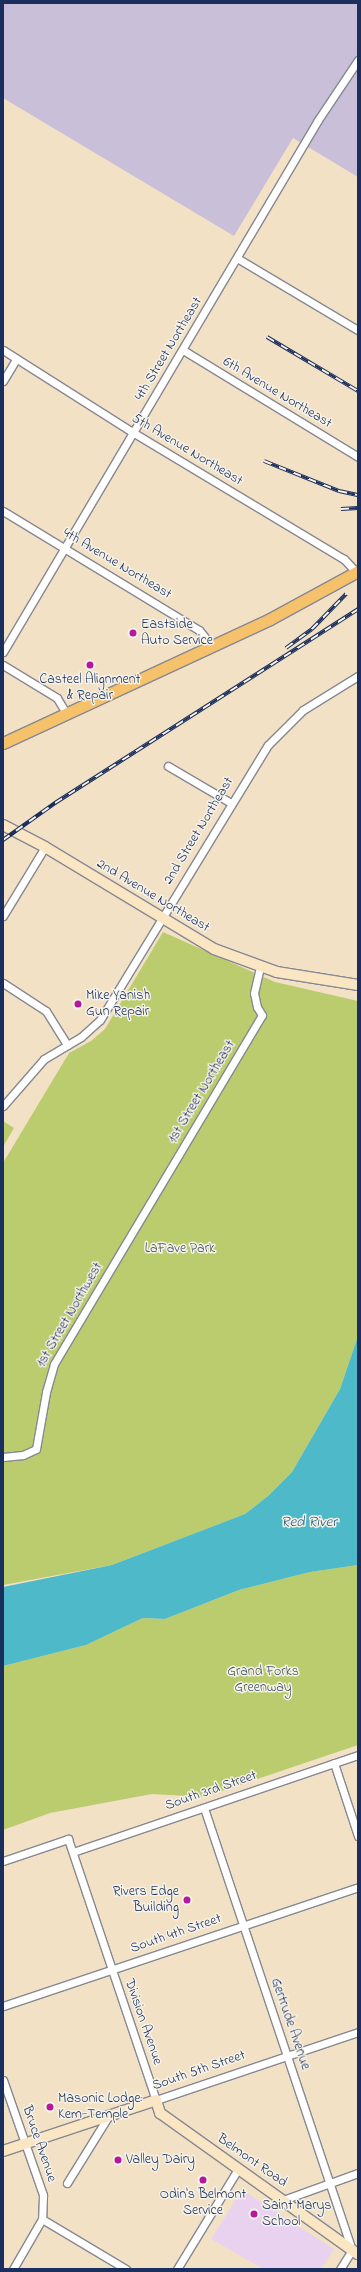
<!DOCTYPE html>
<style>
body{margin:0}
#map{position:relative;width:361px;height:2272px;overflow:hidden;background:#f2e1c5;font-family:"Indie Flower",sans-serif}
div>[style]{position:absolute}
.built>*{inset:0;background:#e8d2ef}
.industrial>*{inset:0;background:#c9bfd8}
.green>*{inset:0;background:#bbcc6f}
.water>*{inset:0;background:#4ebac9}
.roads{filter:drop-shadow(1px 0 #868892) drop-shadow(-1px 0 #868892) drop-shadow(0 1px #868892) drop-shadow(0 -1px #868892)}
.street>*{height:7px;margin:-3.5px;padding:0 3.5px;transform-origin:3.5px;border-radius:3.5px;background:#fff}
.secondary>*{height:10px;margin:-5px;padding:0 5px;transform-origin:5px;border-radius:5px;background:#fbe6c4}
.primary>*{height:11px;margin:-5.5px;padding:0 5.5px;transform-origin:5.5px;border-radius:5.5px;background:#f5c16b}
.rail>*{height:4px;margin-top:-2px;transform-origin:0;background:repeating-linear-gradient(90deg,#f7f3e8 0 8px,#1b2f5e 0 16px);box-sizing:border-box;border-block:1px solid #1b2f5e}
.dots>*{width:11px;height:11px;translate:-50% -50%;box-sizing:border-box;border:2px solid #f7f3e8;border-radius:50%}
span{translate:-50% -50%;white-space:nowrap;text-align:center;line-height:1.15;-webkit-text-stroke:3px #f7f3e8;paint-order:stroke}
.street-label{font-size:14px;color:#1b2f5e}
.poi-label{font-size:14px;color:#1b2f5e}
.left{translate:0 -50%;text-align:left}
.right{translate:-100% -50%;text-align:right}
.park-label{font-size:14px;color:#435662}
.water-label{font-size:15px;color:#2a597e;font-style:italic}
.frame{position:absolute;inset:0;border:4px solid #1b2f5e;pointer-events:none}
</style>
<div id="map">
<div class="built">
<i style="clip-path:polygon(242px 2190px,334px 2249px,321px 2269px,264px 2269px,211px 2239px)"></i>
</div>
<div class="industrial">
<i style="clip-path:polygon(3px 3px,358px 3px,358px 177px,293px 138px,234px 236px,3px 98px)"></i>
</div>
<div class="green">
<i style="clip-path:polygon(163px 932px,275px 982px,358px 1001px,358px 1336px,340px 1389px,292px 1472px,268px 1496px,245px 1514px,112px 1565px,3px 1585px,3px 1163px,69px 1053px,91px 1041px,105px 1029px)"></i>
<i style="clip-path:polygon(3px 1121px,14px 1128px,3px 1147px)"></i>
<i style="clip-path:polygon(358px 1565px,358px 1745px,204px 1797px,152px 1794px,50px 1813px,3px 1830px,3px 1666px,86px 1645px,143px 1618px,165px 1619px,239px 1590px,310px 1572px)"></i>
</div>
<div class="water">
<i style="clip-path:polygon(358px 1336px,358px 1565px,310px 1572px,239px 1590px,165px 1619px,143px 1618px,86px 1645px,3px 1666px,3px 1587px,112px 1565px,245px 1514px,268px 1496px,292px 1472px,340px 1389px)"></i>
</div>
<div class="roads">
<div class="street">
<i style="left:237px;top:258px;width:141px;rotate:30.8deg"></i>
<i style="left:3px;top:350px;width:155px;rotate:32.4deg"></i>
<i style="left:134px;top:433px;width:245px;rotate:31deg"></i>
<i style="left:344px;top:559px;width:18px;rotate:47deg"></i>
<i style="left:183px;top:350px;width:205px;rotate:31.4deg"></i>
<i style="left:3px;top:381px;width:26px;rotate:-59deg"></i>
<i style="left:3px;top:511px;width:229px;rotate:31.3deg"></i>
<i style="left:199px;top:630px;width:21px;rotate:51deg"></i>
<i style="left:3px;top:652px;width:618px;rotate:-59.37deg"></i>
<i style="left:318px;top:120px;width:72px;rotate:-56.3deg"></i>
<i style="left:3px;top:665px;width:63px;rotate:31.4deg"></i>
<i style="left:57px;top:698px;width:17px;rotate:59deg"></i>
<i style="left:168px;top:766px;width:73px;rotate:30.4deg"></i>
<i style="left:3px;top:916px;width:81px;rotate:-58.7deg"></i>
<i style="left:3px;top:983px;width:51px;rotate:33.1deg"></i>
<i style="left:46px;top:1011px;width:40px;rotate:58deg"></i>
<i style="left:3px;top:1106px;width:62px;rotate:-48.9deg"></i>
<i style="left:44px;top:1059px;width:43px;rotate:-30.7deg"></i>
<i style="left:81px;top:1037px;width:25px;rotate:-42deg"></i>
<i style="left:100px;top:1020px;width:322px;rotate:-58.6deg"></i>
<i style="left:268px;top:745px;width:49px;rotate:-45deg"></i>
<i style="left:303px;top:710px;width:65px;rotate:-31.7deg"></i>
<i style="left:3px;top:1457px;width:20px;rotate:-6deg"></i>
<i style="left:23px;top:1455px;width:14px;rotate:-25deg"></i>
<i style="left:36px;top:1449px;width:58px;rotate:-80deg"></i>
<i style="left:46px;top:1392px;width:29px;rotate:-74deg"></i>
<i style="left:54px;top:1364px;width:406px;rotate:-59.2deg"></i>
<i style="left:262px;top:1015px;width:9px;rotate:-122deg"></i>
<i style="left:257px;top:1007px;width:14px;rotate:-102deg"></i>
<i style="left:254px;top:993px;width:27px;rotate:-77deg"></i>
<i style="left:334px;top:1763px;width:77px;rotate:71.8deg"></i>
<i style="left:204px;top:1808px;width:466px;rotate:71.5deg"></i>
<i style="left:352px;top:2250px;width:22px;rotate:122deg"></i>
<i style="left:73px;top:1852px;width:301px;rotate:-18.8deg"></i>
<i style="left:3px;top:1861px;width:69px;rotate:-18.7deg"></i>
<i style="left:68px;top:1839px;width:275px;rotate:71.4deg"></i>
<i style="left:156px;top:2100px;width:213px;rotate:-18.6deg"></i>
<i style="left:3px;top:2006px;width:374px;rotate:-18.5deg"></i>
<i style="left:3px;top:2080px;width:122px;rotate:70.8deg"></i>
<i style="left:43px;top:2195px;width:24px;rotate:92deg"></i>
<i style="left:42px;top:2219px;width:58px;rotate:120.1deg"></i>
<i style="left:67px;top:2183px;width:78px;rotate:-58.2deg"></i>
<i style="left:283px;top:2200px;width:80px;rotate:-19.8deg"></i>
<i style="left:42px;top:2219px;width:98px;rotate:30.8deg"></i>
<i style="left:177px;top:2269px;width:117px;rotate:-58.6deg"></i>
</div>
<div class="secondary">
<i style="left:3px;top:825px;width:47px;rotate:27.6deg"></i>
<i style="left:45px;top:847px;width:197px;rotate:31.1deg"></i>
<i style="left:214px;top:949px;width:67px;rotate:20.1deg"></i>
<i style="left:277px;top:972px;width:82px;rotate:9.1deg"></i>
<i style="left:3px;top:2151px;width:161px;rotate:-18.4deg"></i>
<i style="left:156px;top:2100px;width:14px;rotate:73deg"></i>
<i style="left:160px;top:2113px;width:243px;rotate:35.5deg"></i>
</div>
<div class="primary">
<i style="left:3px;top:743px;width:294px;rotate:-24.9deg"></i>
<i style="left:270px;top:619px;width:100px;rotate:-28.6deg"></i>
</div>
</div>
<div class="rail">
<i style="left:267px;top:337px;width:106px;rotate:30.7deg"></i>
<i style="left:264px;top:461px;width:81px;rotate:21.8deg"></i>
<i style="left:339px;top:491px;width:19px;rotate:12deg"></i>
<i style="left:341px;top:509px;width:17px;rotate:-3deg"></i>
<i style="left:286px;top:648px;width:32px;rotate:-36deg"></i>
<i style="left:312px;top:629px;width:49px;rotate:-45.8deg"></i>
<i style="left:3px;top:840px;width:64px;rotate:-35.4deg"></i>
<i style="left:55px;top:803px;width:360px;rotate:-32.6deg"></i>
</div>
<div class="dots">
<i style="left:133px;top:633px;background:#b5179e"></i>
<i style="left:90px;top:665px;background:#b5179e"></i>
<i style="left:78px;top:1004px;background:#b5179e"></i>
<i style="left:187px;top:1900px;background:#b5179e"></i>
<i style="left:50px;top:2107px;background:#b5179e"></i>
<i style="left:118px;top:2160px;background:#b5179e"></i>
<i style="left:203px;top:2180px;background:#b5179e"></i>
<i style="left:254px;top:2214px;background:#b5179e"></i>
</div>
<div class="street-label">
<span style="left:169px;top:349px;rotate:-59deg">4th Street Northeast</span>
<span style="left:277px;top:393px;rotate:31deg">6th Avenue Northeast</span>
<span style="left:187px;top:450px;rotate:31deg">5th Avenue Northeast</span>
<span style="left:117px;top:564px;rotate:31deg">4th Avenue Northeast</span>
<span style="left:199px;top:831px;rotate:-59deg">2nd Street Northeast</span>
<span style="left:153px;top:896px;rotate:31deg">2nd Avenue Northeast</span>
<span style="left:202px;top:1092px;rotate:-59deg">1st Street Northeast</span>
<span style="left:70px;top:1315px;rotate:-60deg">1st Street Northwest</span>
<span style="left:211px;top:1791px;rotate:-19deg">South 3rd Street</span>
<span style="left:176px;top:1934px;rotate:-19deg">South 4th Street</span>
<span style="left:143px;top:2022px;rotate:71deg">Division Avenue</span>
<span style="left:290px;top:2024px;rotate:71deg">Gertrude Avenue</span>
<span style="left:199px;top:2071px;rotate:-19deg">South 5th Street</span>
<span style="left:39px;top:2144px;rotate:71deg">Bruce Avenue</span>
<span style="left:252px;top:2161px;rotate:35deg">Belmont Road</span>
</div>
<div class="poi-label">
<span class="left" style="left:141px;top:633px">Eastside<br>Auto Service</span>
<span style="left:90px;top:688px">Casteel Alignment<br>&amp; Repair</span>
<span class="left" style="left:86px;top:1004px">Mike Yanish<br>Gun Repair</span>
<span class="right" style="left:179px;top:1900px">Rivers Edge<br>Building</span>
<span class="left" style="left:58px;top:2107px">Masonic Lodge:<br>Kem-Temple</span>
<span class="left" style="left:126px;top:2160px">Valley Dairy</span>
<span style="left:203px;top:2203px">Odin's Belmont<br>Service</span>
<span class="left" style="left:262px;top:2214px">Saint Marys<br>School</span>
</div>
<div class="park-label">
<span style="left:180px;top:1249px">LaFave Park</span>
<span style="left:263px;top:1680px">Grand Forks<br>Greenway</span>
</div>
<div class="water-label">
<span style="left:309px;top:1523px">Red River</span>
</div>
<div class="frame"></div>
</div>
